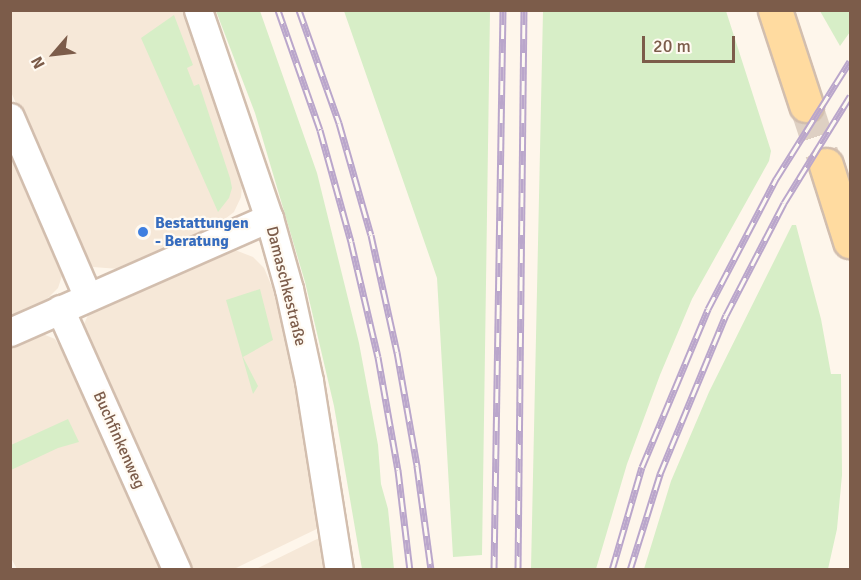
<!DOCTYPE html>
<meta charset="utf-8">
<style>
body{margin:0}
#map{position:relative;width:861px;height:580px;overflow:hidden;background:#fef6eb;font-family:Signika,sans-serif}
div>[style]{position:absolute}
.residential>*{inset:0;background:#f6e8d8}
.green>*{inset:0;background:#d7eec7}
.primary-tunnel>*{height:33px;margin-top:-16.5px;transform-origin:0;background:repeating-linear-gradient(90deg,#ded0c3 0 33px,transparent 0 49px)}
.roads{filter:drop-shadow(2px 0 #d2beae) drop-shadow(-2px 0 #d2beae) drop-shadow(0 2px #d2beae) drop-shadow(0 -2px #d2beae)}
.minor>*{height:27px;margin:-13.5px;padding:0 13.5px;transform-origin:13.5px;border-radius:13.5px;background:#fff}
.primary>*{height:33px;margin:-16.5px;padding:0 16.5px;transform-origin:16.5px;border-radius:16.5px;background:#ffdba0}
.rail>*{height:7px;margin-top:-3.5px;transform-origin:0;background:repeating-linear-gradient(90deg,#fffaf2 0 14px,#baa6cb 0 28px);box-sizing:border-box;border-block:2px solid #baa6cb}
.dots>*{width:16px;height:16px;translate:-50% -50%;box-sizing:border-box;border:3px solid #fffaf2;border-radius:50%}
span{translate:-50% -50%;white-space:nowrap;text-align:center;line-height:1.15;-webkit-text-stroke:4.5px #fffaf2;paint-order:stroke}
.shop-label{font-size:16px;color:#366cbe;font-weight:700}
.left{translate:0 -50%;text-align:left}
.street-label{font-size:16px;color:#7c5c4a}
.frame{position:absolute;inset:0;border:12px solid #7c5c4a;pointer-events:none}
.north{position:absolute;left:24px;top:24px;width:60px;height:60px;-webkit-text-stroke:4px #fffaf2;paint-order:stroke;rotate:242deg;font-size:16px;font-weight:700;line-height:24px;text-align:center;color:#7c5c4a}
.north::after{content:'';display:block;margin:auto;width:21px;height:27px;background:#7c5c4a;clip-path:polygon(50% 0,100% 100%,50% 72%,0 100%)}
.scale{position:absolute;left:642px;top:36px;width:93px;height:27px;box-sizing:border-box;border:3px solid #7c5c4a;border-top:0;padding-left:8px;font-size:18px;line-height:21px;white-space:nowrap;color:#7c5c4a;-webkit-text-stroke:4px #fffaf2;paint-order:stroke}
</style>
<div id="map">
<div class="residential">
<i style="clip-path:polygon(10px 11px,183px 11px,237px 164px,242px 185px,241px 197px,234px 212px,221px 222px,119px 269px,93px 267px,85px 257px,11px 92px)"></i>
<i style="clip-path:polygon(10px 156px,62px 276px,58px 288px,47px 299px,11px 317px)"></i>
<i style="clip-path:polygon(235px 250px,253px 257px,264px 268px,272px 287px,296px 376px,325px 525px,234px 569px,188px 569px,84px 334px,84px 324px,89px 313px,100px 303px,218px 252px)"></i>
<i style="clip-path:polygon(43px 334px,55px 339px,63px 352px,162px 569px,17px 569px,10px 556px,10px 343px,30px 335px)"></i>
<i style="clip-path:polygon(320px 538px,326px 569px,254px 570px,315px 540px)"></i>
</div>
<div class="green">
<i style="clip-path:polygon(216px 11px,260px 11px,317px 173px,359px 343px,378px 445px,381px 484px,388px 509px,394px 569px,362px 569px,334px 406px,305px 282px,255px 113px)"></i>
<i style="clip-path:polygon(344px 11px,490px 11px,482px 555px,453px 557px,437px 278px)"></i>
<i style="clip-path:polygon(543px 11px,726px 11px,771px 151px,769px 161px,692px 299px,660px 375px,627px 464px,596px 569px,531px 569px)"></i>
<i style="clip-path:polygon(820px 11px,850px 11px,850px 32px,840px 46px)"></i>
<i style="clip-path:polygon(174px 15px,193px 65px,187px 68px,194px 86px,199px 84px,230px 178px,232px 188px,229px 198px,218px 212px,141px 38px)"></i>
<i style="clip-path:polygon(792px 225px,796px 225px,821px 319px,831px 374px,841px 374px,842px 475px,837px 529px,828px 569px,644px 569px,671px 481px,709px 392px)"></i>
<i style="clip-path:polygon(260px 289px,273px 340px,243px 357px,258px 386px,253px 394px,226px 300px)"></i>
<i style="clip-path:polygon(68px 419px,79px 442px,58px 448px,11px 470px,11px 445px)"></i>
</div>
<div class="primary-tunnel">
<i style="left:806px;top:105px;width:63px;rotate:71.6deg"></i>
</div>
<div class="roads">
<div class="minor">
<i style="left:198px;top:10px;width:220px;rotate:71.2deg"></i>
<i style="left:269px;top:218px;width:74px;rotate:74.3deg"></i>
<i style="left:289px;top:289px;width:94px;rotate:77.7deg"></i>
<i style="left:309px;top:381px;width:191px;rotate:81deg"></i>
<i style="left:10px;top:117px;width:196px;rotate:66.6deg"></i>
<i style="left:60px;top:309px;width:286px;rotate:65.9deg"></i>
<i style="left:10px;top:332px;width:283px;rotate:-23.8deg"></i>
</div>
<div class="primary">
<i style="left:775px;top:10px;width:100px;rotate:71.9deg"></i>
<i style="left:826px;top:165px;width:80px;rotate:72.5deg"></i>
</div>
</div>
<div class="rail">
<i style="left:278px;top:10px;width:127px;rotate:70.7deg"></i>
<i style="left:320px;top:130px;width:116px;rotate:74.5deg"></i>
<i style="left:351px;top:242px;width:118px;rotate:76.8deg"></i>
<i style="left:378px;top:357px;width:115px;rotate:80deg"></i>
<i style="left:398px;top:470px;width:101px;rotate:83.2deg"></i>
<i style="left:299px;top:10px;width:120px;rotate:70.5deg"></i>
<i style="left:339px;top:123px;width:116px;rotate:74.1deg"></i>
<i style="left:371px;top:235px;width:120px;rotate:77.5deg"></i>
<i style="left:397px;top:352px;width:116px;rotate:80deg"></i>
<i style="left:417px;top:466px;width:105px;rotate:82.3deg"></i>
<i style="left:494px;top:570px;width:560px;rotate:-89.08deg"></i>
<i style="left:518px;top:570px;width:560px;rotate:-89.39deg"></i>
<i style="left:612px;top:570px;width:107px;rotate:-73.8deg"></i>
<i style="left:642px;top:467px;width:171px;rotate:-67.3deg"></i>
<i style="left:708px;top:309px;width:147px;rotate:-62.4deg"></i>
<i style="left:776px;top:179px;width:139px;rotate:-57.9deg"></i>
<i style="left:630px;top:570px;width:101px;rotate:-72.6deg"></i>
<i style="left:660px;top:474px;width:172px;rotate:-67.5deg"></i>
<i style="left:726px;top:315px;width:126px;rotate:-62.6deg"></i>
<i style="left:784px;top:203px;width:126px;rotate:-58.3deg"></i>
</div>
<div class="dots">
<i style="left:143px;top:232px;background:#3f7fe0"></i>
</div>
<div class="shop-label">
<span class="left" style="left:155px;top:232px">Bestattungen<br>- Beratung</span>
</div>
<div class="street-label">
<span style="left:286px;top:286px;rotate:76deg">Damaschkestraße</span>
<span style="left:119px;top:440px;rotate:66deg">Buchfinkenweg</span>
</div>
<div class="frame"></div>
<div class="north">N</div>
<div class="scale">20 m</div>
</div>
